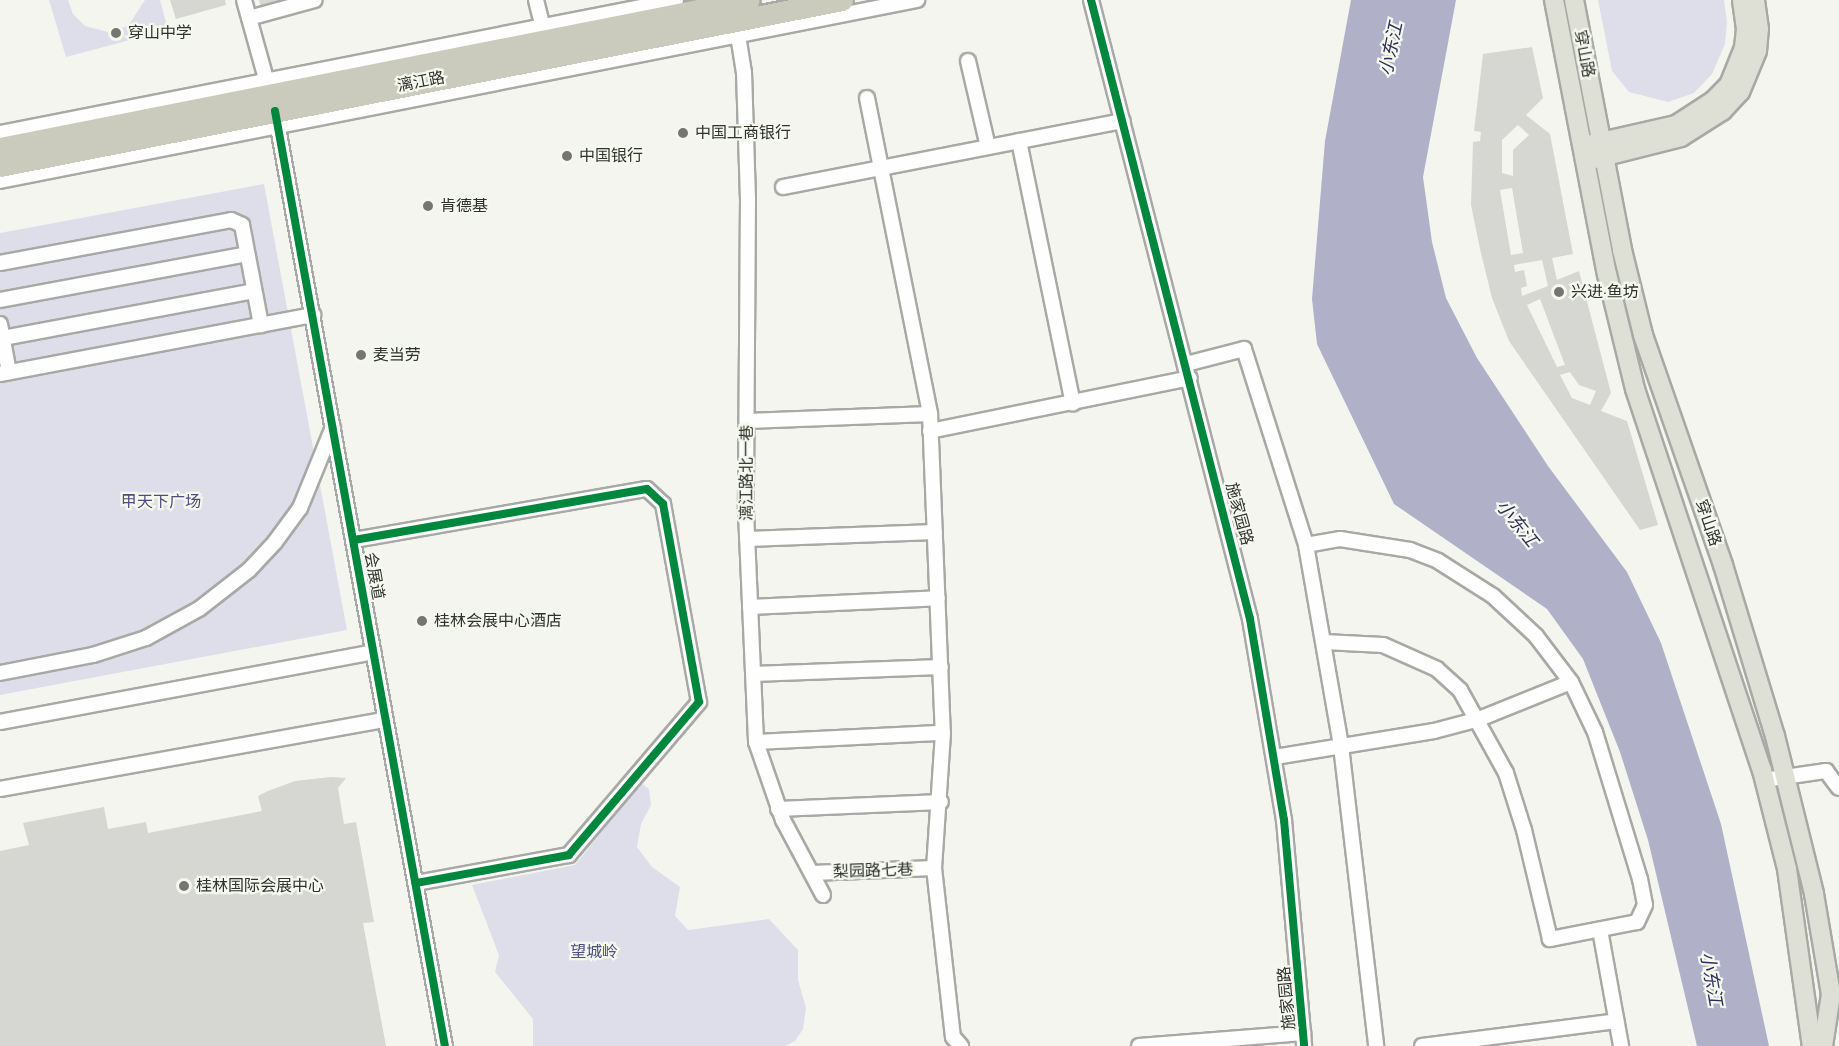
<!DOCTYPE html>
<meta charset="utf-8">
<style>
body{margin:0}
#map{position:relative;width:1839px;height:1046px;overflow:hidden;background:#f4f5ef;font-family:"Alegreya Sans","Noto Sans SC",sans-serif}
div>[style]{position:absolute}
.green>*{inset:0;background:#dedeea}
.water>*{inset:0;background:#b0b0c9}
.building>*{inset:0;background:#d6d7d2}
.roads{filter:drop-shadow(2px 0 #a8a9a5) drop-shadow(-2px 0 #a8a9a5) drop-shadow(0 2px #a8a9a5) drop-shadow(0 -2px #a8a9a5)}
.minor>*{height:14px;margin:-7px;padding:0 7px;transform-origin:7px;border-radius:7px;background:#fdfefd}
.major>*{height:18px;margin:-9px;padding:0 9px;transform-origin:9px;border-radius:9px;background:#dee0d6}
.highway>*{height:21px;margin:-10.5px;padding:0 10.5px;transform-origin:10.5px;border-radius:10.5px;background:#cacbbd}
.cycleway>*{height:8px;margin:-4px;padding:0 4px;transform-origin:4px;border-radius:4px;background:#00873e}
.dots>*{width:16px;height:16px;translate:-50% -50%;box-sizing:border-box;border:3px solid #f5f8ec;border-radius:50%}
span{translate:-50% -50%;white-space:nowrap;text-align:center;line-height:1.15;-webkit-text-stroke:4.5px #f5f8ec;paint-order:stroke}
.poi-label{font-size:16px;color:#31322e}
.left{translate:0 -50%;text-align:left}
.street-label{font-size:16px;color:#31322e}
.park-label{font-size:16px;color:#504c81}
.water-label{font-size:18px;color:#302b5c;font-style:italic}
</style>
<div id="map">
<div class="green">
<i style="clip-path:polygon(49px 0,68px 0,73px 14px,85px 26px,108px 32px,128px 26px,145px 0,160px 0,168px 30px,66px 57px)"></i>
<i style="clip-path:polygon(1598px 0,1724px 0,1727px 22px,1725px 44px,1712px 74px,1694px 93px,1668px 102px,1629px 92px,1612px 71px)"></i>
<i style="clip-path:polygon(264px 184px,347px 630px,0 695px,0 233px)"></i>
<i style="clip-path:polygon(641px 783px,649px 789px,651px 805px,641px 824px,637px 847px,652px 867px,680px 887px,675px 916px,688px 930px,769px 919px,798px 950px,798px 980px,806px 1008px,803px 1029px,795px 1041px,785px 1046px,533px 1046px,533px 1019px,495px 972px,499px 955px,472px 885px,575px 865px)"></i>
</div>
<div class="water">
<i style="clip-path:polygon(1351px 0,1456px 0,1423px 177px,1432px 242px,1446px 298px,1477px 358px,1548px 466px,1627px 572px,1661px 643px,1721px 824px,1769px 1046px,1697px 1046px,1648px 840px,1620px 752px,1583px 659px,1547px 609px,1394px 504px,1317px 344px,1312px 299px,1325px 141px)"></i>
</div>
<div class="building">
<i style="clip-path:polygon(170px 0,225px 0,226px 5px,176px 19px)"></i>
<i style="clip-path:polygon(259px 0,285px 0,285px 1px,261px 7px)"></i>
<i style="clip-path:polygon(evenodd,1532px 47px,1543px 98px,1526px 115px,1550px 134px,1573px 254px,1552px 258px,1557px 280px,1579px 271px,1611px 393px,1601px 411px,1627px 421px,1658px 525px,1640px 530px,1509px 341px,1492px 298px,1480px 249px,1471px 205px,1473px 142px,1480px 141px,1481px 132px,1474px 131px,1483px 54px,1532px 47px,1518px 125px,1529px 135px,1513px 150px,1513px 176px,1502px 173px,1502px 140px,1518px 125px,1532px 47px,1512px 188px,1523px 253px,1511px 255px,1500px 190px,1512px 188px,1532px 47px,1542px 260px,1548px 286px,1522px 296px,1521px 288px,1527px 286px,1524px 270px,1515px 272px,1514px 265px,1542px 260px,1532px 47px,1540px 299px,1565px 365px,1557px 367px,1527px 305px,1540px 299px,1532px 47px,1570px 372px,1579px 385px,1596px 391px,1590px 405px,1572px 398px,1560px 375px,1570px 372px)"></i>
<i style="clip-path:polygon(331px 777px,346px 778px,338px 788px,344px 824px,356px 822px,374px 922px,363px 923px,386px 1046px,0 1046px,0 851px,29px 845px,23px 823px,104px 807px,108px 829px,146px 822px,148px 833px,262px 811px,258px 796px,268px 791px,295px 781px)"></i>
</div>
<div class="roads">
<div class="minor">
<i style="left:244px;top:0;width:115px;rotate:74.4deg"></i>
<i style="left:275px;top:111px;width:950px;rotate:79.7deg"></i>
<i style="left:536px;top:0;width:36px;rotate:76deg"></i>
<i style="left:1091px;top:0;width:639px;rotate:75.59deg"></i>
<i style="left:1250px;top:619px;width:204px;rotate:80.4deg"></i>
<i style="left:1284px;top:820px;width:227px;rotate:84.9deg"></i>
<i style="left:249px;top:18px;width:68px;rotate:-15.3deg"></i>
<i style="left:738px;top:35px;width:37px;rotate:81deg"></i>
<i style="left:744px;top:72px;width:128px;rotate:88.2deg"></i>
<i style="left:748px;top:200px;width:312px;rotate:90.4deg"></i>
<i style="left:746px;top:512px;width:230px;rotate:87.5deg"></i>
<i style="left:756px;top:742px;width:83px;rotate:70.9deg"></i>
<i style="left:783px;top:820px;width:85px;rotate:61.9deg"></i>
<i style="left:968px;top:61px;width:88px;rotate:76.9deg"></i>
<i style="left:867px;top:98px;width:322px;rotate:78.7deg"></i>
<i style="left:930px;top:414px;width:319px;rotate:87.7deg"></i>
<i style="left:943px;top:733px;width:135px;rotate:93.8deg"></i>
<i style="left:934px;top:868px;width:170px;rotate:83.6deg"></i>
<i style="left:953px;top:1037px;width:12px;rotate:48deg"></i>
<i style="left:0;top:133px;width:689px;rotate:-11.13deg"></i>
<i style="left:1019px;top:141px;width:268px;rotate:78.4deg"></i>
<i style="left:0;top:181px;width:935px;rotate:-11.17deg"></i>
<i style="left:783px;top:187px;width:346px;rotate:-11deg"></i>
<i style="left:0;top:263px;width:235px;rotate:-10.5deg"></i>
<i style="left:231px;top:220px;width:12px;rotate:24deg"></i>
<i style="left:242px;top:225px;width:102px;rotate:79.2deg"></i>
<i style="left:0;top:300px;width:251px;rotate:-10.5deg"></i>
<i style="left:0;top:324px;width:49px;rotate:79.4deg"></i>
<i style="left:3px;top:338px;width:255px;rotate:-10.6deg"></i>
<i style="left:1186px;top:364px;width:60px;rotate:-14.5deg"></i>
<i style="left:1244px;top:349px;width:206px;rotate:72.4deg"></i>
<i style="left:1306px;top:545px;width:204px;rotate:80.1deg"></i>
<i style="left:1341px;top:746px;width:302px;rotate:83.3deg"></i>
<i style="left:0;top:374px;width:319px;rotate:-10.7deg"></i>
<i style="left:747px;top:421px;width:183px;rotate:-2.2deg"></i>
<i style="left:930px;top:431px;width:265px;rotate:-11.5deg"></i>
<i style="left:747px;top:539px;width:188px;rotate:-2.1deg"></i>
<i style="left:354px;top:540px;width:297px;rotate:-9.9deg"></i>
<i style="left:647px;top:489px;width:22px;rotate:43deg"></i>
<i style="left:663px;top:504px;width:201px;rotate:79.7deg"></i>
<i style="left:699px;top:702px;width:201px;rotate:130.4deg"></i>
<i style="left:569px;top:855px;width:156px;rotate:169.6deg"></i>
<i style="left:1306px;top:545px;width:35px;rotate:-10deg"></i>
<i style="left:1340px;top:539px;width:71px;rotate:8.9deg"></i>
<i style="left:1410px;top:550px;width:30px;rotate:21deg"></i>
<i style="left:1438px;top:561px;width:65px;rotate:32.5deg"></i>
<i style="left:1493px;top:596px;width:59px;rotate:42.9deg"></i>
<i style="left:1536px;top:636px;width:58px;rotate:52.7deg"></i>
<i style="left:1571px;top:682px;width:55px;rotate:64.4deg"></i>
<i style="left:1595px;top:732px;width:154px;rotate:73deg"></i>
<i style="left:1640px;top:879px;width:26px;rotate:79deg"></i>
<i style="left:1645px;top:905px;width:19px;rotate:115deg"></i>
<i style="left:1637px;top:922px;width:89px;rotate:168.9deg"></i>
<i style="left:1550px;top:939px;width:112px;rotate:-103.4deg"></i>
<i style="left:1524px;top:830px;width:60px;rotate:-107.5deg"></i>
<i style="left:1506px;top:773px;width:95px;rotate:-119deg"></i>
<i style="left:1460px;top:690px;width:31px;rotate:-138deg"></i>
<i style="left:1437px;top:669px;width:59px;rotate:-156deg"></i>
<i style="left:1383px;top:645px;width:59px;rotate:-177.1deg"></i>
<i style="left:750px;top:607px;width:188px;rotate:-2.7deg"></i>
<i style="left:0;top:673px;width:95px;rotate:-11deg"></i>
<i style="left:93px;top:655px;width:56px;rotate:-17.8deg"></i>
<i style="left:146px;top:638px;width:60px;rotate:-28.7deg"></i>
<i style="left:199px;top:609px;width:63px;rotate:-38deg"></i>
<i style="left:249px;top:570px;width:38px;rotate:-47deg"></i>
<i style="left:275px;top:542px;width:42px;rotate:-53.7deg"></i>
<i style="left:300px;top:508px;width:87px;rotate:-67.8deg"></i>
<i style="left:753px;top:674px;width:188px;rotate:-2.1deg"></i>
<i style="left:0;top:722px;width:380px;rotate:-10.6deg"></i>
<i style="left:756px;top:742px;width:187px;rotate:-2.8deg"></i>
<i style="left:1275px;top:757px;width:161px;rotate:-9.3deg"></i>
<i style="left:1434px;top:731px;width:47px;rotate:-14.9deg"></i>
<i style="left:1479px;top:719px;width:99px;rotate:-21.9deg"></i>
<i style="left:1764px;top:780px;width:63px;rotate:-8.3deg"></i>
<i style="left:1826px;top:771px;width:21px;rotate:53deg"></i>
<i style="left:0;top:789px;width:391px;rotate:-10.2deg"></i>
<i style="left:778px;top:809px;width:163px;rotate:-2.5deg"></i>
<i style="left:812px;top:873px;width:122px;rotate:-2.3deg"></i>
<i style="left:1600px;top:930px;width:118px;rotate:79.7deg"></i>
<i style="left:1139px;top:1046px;width:165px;rotate:-4.5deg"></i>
<i style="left:1422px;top:1046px;width:196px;rotate:-7.3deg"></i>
</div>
<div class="major">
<i style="left:1554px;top:0;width:279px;rotate:79.1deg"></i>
<i style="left:1607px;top:274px;width:118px;rotate:76.3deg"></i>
<i style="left:1635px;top:389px;width:402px;rotate:71.6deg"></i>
<i style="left:1762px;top:770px;width:102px;rotate:75.8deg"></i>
<i style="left:1787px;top:869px;width:179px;rotate:82deg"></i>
<i style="left:1574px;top:0;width:255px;rotate:79.1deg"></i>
<i style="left:1622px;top:250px;width:88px;rotate:76.1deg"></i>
<i style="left:1643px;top:335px;width:244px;rotate:70.8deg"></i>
<i style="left:1723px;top:565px;width:179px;rotate:73.1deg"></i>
<i style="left:1775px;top:736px;width:163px;rotate:76.1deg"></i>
<i style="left:1814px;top:894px;width:101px;rotate:80.4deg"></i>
<i style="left:1831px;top:994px;width:53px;rotate:98.7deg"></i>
<i style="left:1592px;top:144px;width:86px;rotate:-12.7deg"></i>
<i style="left:1676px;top:125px;width:44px;rotate:-33deg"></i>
<i style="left:1713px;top:101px;width:23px;rotate:-45deg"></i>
<i style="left:1729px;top:85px;width:40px;rotate:-68deg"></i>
<i style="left:1744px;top:48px;width:19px;rotate:-84deg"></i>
<i style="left:1746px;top:29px;width:29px;rotate:-98deg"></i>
<i style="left:1594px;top:159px;width:90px;rotate:-14.2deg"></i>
<i style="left:1681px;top:137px;width:49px;rotate:-32.4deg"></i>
<i style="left:1722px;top:111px;width:26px;rotate:-47deg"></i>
<i style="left:1740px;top:92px;width:44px;rotate:-67.5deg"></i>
<i style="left:1757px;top:51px;width:22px;rotate:-85deg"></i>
<i style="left:1759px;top:29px;width:29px;rotate:-98deg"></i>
</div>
<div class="highway">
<i style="left:0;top:148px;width:763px;rotate:-11.18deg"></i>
<i style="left:0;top:166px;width:858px;rotate:-11.15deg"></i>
</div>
</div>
<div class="cycleway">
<i style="left:1091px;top:0;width:639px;rotate:75.59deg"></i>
<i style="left:1250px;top:619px;width:204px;rotate:80.4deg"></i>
<i style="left:1284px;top:820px;width:227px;rotate:84.9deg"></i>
<i style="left:275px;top:111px;width:950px;rotate:79.7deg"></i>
<i style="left:354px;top:540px;width:297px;rotate:-9.9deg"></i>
<i style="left:647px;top:489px;width:22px;rotate:43deg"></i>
<i style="left:663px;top:504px;width:201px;rotate:79.7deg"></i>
<i style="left:699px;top:702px;width:201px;rotate:130.4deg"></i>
<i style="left:569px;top:855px;width:156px;rotate:169.6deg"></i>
</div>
<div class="dots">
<i style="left:116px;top:33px;background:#757672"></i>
<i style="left:683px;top:133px;background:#757672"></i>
<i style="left:567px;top:156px;background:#757672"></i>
<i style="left:428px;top:206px;background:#757672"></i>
<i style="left:1559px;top:292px;background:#757672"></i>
<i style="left:361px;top:355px;background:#757672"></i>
<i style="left:422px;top:621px;background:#757672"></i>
<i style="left:184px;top:886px;background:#757672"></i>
</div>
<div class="poi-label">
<span class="left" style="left:128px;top:33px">穿山中学</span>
<span class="left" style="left:695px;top:133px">中国工商银行</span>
<span class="left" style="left:579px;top:156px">中国银行</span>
<span class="left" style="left:440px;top:206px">肯德基</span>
<span class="left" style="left:1571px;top:292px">兴进·鱼坊</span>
<span class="left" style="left:373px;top:355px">麦当劳</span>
<span class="left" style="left:434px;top:621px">桂林会展中心酒店</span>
<span class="left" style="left:196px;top:886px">桂林国际会展中心</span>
</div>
<div class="street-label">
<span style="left:1584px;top:54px;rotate:79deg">穿山路</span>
<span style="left:421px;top:82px;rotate:-11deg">漓江路</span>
<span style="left:747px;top:473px;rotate:-90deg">漓江路北一巷</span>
<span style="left:1239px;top:514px;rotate:75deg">施家园路</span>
<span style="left:1708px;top:523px;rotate:71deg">穿山路</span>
<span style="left:374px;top:576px;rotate:80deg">会展道</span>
<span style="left:873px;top:871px;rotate:-2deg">梨园路七巷</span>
<span style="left:1287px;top:998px;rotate:-95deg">施家园路</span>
</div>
<div class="park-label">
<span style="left:161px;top:502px">甲天下广场</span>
<span style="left:594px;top:952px">望城岭</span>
</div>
<div class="water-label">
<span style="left:1392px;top:49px;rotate:-78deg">小东江</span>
<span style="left:1516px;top:524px;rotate:51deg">小东江</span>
<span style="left:1710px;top:979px;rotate:80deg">小东江</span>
</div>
</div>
